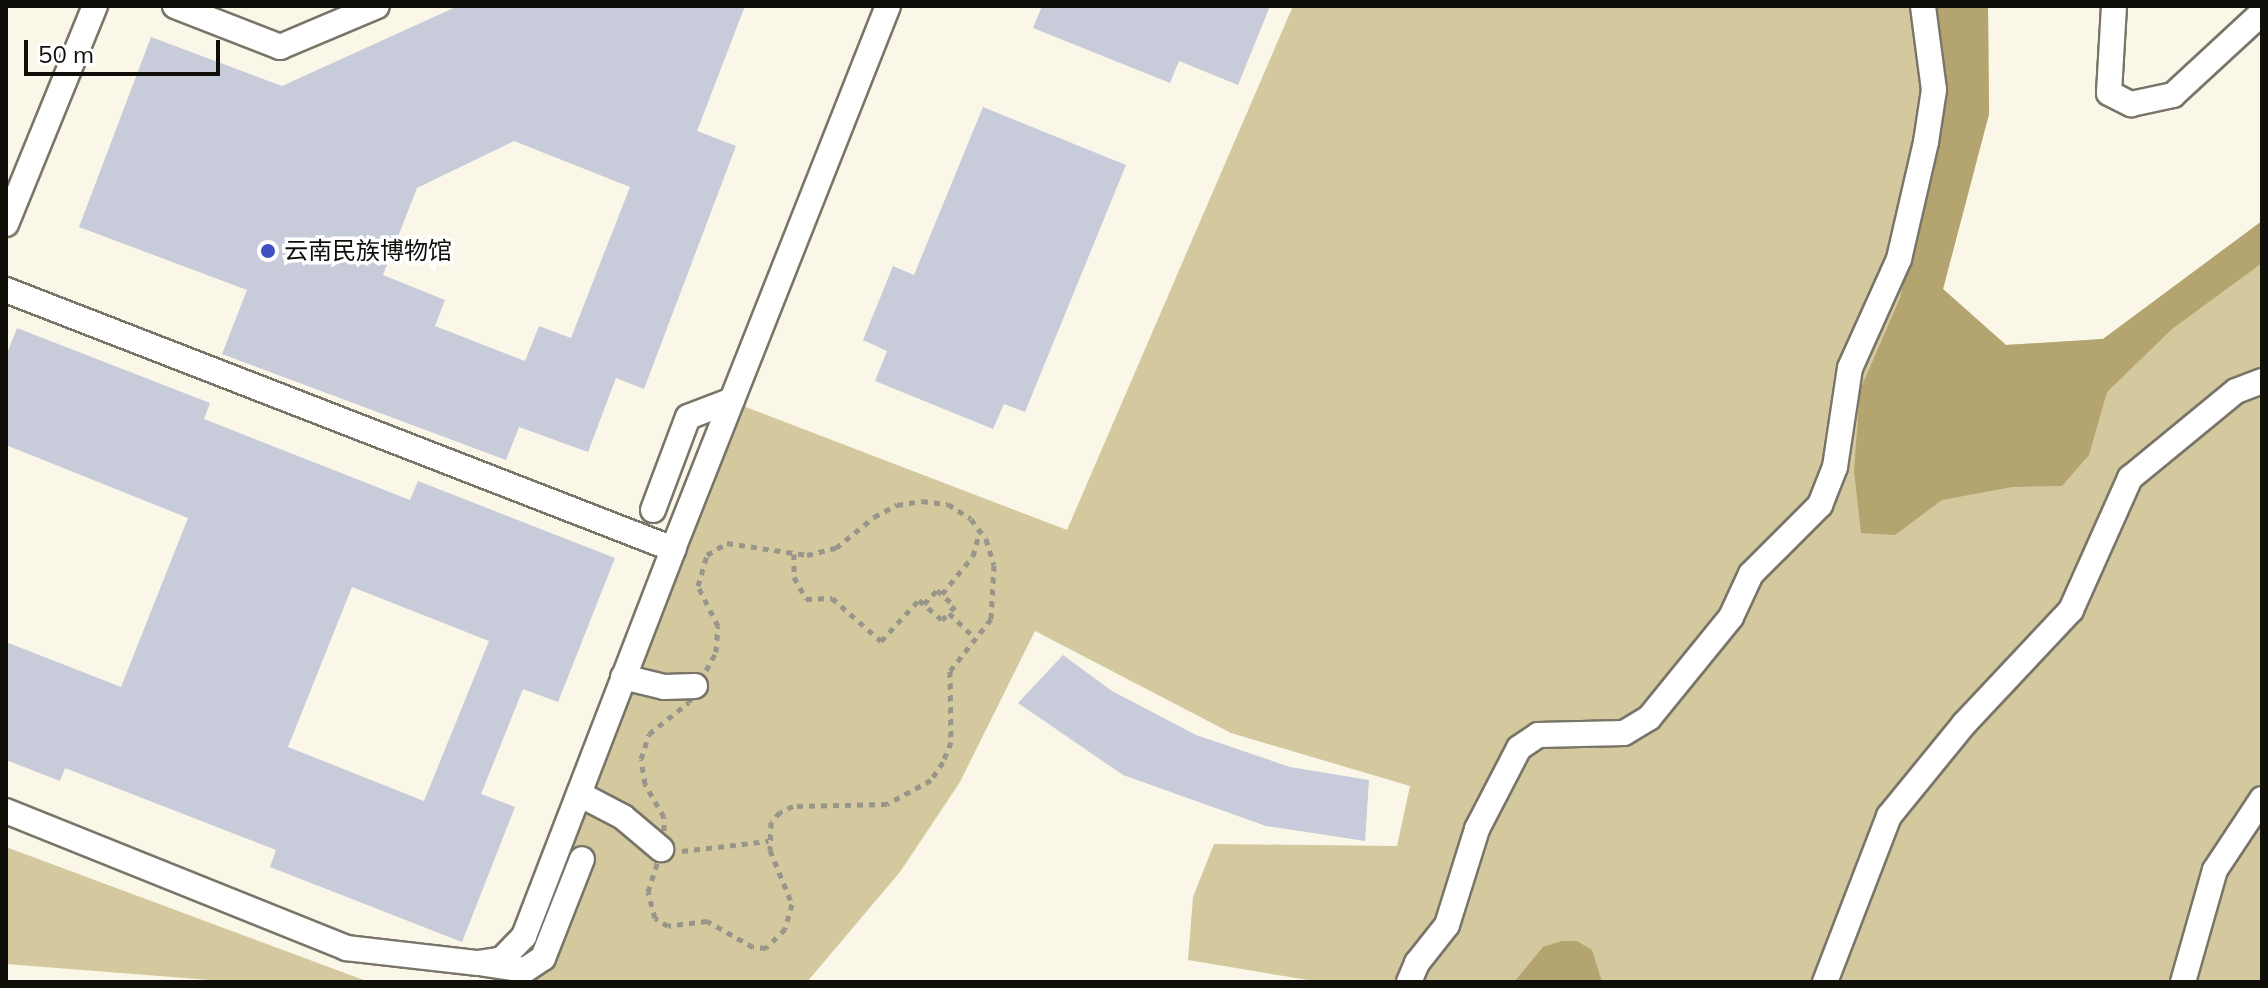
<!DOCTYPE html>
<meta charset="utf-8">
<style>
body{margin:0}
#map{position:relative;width:2268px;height:988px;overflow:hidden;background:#fbf7e8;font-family:Mulish,"Noto Sans SC",sans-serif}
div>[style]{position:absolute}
.green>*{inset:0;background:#d4c89e}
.water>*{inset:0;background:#b4a46f}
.building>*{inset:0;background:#c7cbda}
.path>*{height:5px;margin-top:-2.5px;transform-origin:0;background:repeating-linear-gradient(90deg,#98958a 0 6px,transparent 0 12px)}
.roads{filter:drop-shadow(2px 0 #797568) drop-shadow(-2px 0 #797568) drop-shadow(0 2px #797568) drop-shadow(0 -2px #797568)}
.minor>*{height:24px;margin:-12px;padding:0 12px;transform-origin:12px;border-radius:12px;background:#fff}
.dots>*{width:22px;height:22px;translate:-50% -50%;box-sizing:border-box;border:4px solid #fff;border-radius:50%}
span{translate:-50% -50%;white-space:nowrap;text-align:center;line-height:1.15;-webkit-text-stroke:7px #fff;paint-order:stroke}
.poi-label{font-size:24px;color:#100e09}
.left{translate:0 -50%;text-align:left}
.frame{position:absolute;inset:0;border:8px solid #100e09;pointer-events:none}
.scale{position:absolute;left:24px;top:40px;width:196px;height:36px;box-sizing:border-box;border:4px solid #100e09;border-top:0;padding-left:10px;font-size:24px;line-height:28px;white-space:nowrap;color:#100e09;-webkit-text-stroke:6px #fff;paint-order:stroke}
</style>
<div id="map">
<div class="green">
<i style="clip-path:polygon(1293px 6px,1988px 6px,1989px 114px,1943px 289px,2006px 345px,2103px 339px,2262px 221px,2262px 982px,1320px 982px,1188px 960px,1193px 897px,1214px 844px,1397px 846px,1410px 786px,1231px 733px,1035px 631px,960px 782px,900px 872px,807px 982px,530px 982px,530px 947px,743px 406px,1067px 530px)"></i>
<i style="clip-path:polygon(6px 847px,369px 982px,236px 982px,6px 964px)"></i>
</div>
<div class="water">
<i style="clip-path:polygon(1931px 6px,1988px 6px,1989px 114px,1943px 289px,2006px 345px,2103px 339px,2262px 221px,2262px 263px,2172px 329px,2107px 392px,2089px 455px,2062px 486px,2012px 487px,1942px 500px,1895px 535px,1861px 533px,1854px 471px,1860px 390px,1900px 298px,1941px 128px)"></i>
<i style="clip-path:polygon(1562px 941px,1577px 941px,1592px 950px,1602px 982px,1514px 982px,1543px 947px)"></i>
</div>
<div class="building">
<i style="clip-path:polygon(evenodd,458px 6px,745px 6px,697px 131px,736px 146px,644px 389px,616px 378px,588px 452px,519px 427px,506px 460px,222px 354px,247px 290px,79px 227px,151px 37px,282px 86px,458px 6px,514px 141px,630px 187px,571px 338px,539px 326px,525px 361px,435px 326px,445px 300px,383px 275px,417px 188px,514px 141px)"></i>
<i style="clip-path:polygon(1042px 6px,1270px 6px,1238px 85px,1179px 61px,1170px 83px,1033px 28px)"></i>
<i style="clip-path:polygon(983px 107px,1126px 165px,1025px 412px,1004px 404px,993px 429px,875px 381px,887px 351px,863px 340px,893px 266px,914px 275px)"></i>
<i style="clip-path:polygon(evenodd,17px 328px,210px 403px,204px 419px,410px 500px,418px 481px,615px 558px,558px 702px,523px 689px,481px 794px,515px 807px,462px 942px,270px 867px,276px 850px,65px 768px,60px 781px,6px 760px,6px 642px,121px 687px,188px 518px,6px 445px,6px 356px,17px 328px,352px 587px,489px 641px,424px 801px,288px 747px,352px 587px)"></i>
<i style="clip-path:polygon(1063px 655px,1112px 691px,1196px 735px,1290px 767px,1369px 780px,1365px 841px,1266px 826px,1123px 775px,1018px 703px)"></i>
</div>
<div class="path">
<i style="left:922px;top:501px;width:26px;rotate:7deg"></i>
<i style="left:948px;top:504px;width:27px;rotate:33deg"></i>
<i style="left:971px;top:519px;width:25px;rotate:53deg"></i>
<i style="left:986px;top:539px;width:27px;rotate:73deg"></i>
<i style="left:994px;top:565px;width:54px;rotate:93.2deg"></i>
<i style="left:991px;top:619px;width:66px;rotate:128.3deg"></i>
<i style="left:950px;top:671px;width:71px;rotate:89.2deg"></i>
<i style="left:951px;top:742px;width:22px;rotate:112deg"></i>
<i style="left:943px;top:762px;width:22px;rotate:124deg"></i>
<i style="left:931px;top:780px;width:50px;rotate:151.4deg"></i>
<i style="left:887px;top:804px;width:94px;rotate:178.8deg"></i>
<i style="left:793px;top:806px;width:14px;rotate:155deg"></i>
<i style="left:780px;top:812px;width:13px;rotate:132deg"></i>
<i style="left:771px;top:822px;width:28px;rotate:92deg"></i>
<i style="left:770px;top:850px;width:58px;rotate:67.8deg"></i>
<i style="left:792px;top:904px;width:26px;rotate:106deg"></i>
<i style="left:785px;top:929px;width:27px;rotate:135deg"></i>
<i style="left:766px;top:948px;width:13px;rotate:-176deg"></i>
<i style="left:753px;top:947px;width:53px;rotate:-150.5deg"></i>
<i style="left:707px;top:921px;width:39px;rotate:173deg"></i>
<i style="left:668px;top:926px;width:15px;rotate:-148deg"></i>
<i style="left:655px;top:918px;width:27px;rotate:-105deg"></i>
<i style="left:648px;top:892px;width:52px;rotate:-72.3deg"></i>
<i style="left:664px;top:842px;width:25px;rotate:-90deg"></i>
<i style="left:664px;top:817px;width:38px;rotate:-120deg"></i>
<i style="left:645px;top:784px;width:25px;rotate:-99deg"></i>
<i style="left:641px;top:759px;width:26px;rotate:-72deg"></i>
<i style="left:649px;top:734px;width:51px;rotate:-38.7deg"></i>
<i style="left:689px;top:702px;width:57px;rotate:-61.6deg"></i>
<i style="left:716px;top:652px;width:26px;rotate:-86deg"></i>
<i style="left:718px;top:626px;width:45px;rotate:-116.6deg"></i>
<i style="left:698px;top:586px;width:32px;rotate:-74deg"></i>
<i style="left:707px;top:555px;width:23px;rotate:-31deg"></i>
<i style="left:727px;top:543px;width:81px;rotate:8.5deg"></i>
<i style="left:807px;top:555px;width:30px;rotate:-14deg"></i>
<i style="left:836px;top:548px;width:49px;rotate:-39.2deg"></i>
<i style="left:874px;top:517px;width:26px;rotate:-28deg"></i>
<i style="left:897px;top:505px;width:25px;rotate:-9deg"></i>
<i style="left:794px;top:554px;width:23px;rotate:90deg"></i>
<i style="left:794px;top:577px;width:25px;rotate:61deg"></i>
<i style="left:806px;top:599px;width:26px;rotate:-2deg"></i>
<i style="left:832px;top:598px;width:65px;rotate:41.3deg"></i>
<i style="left:881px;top:641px;width:56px;rotate:-47.2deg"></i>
<i style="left:919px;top:600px;width:30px;rotate:41deg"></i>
<i style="left:942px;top:620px;width:10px;rotate:-45deg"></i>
<i style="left:949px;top:613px;width:36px;rotate:44deg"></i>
<i style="left:942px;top:594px;width:49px;rotate:-50.8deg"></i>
<i style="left:973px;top:556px;width:27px;rotate:-75deg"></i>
<i style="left:924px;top:604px;width:19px;rotate:-47deg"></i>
<i style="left:937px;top:590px;width:24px;rotate:42deg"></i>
<i style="left:955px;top:606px;width:9px;rotate:131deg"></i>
<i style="left:682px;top:851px;width:87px;rotate:-6.6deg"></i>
</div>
<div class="roads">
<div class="minor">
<i style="left:175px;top:6px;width:113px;rotate:21.3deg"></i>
<i style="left:280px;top:47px;width:105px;rotate:-22.9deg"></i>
<i style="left:2114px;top:6px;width:87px;rotate:93.3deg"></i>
<i style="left:2109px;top:93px;width:25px;rotate:27deg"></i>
<i style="left:2131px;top:104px;width:43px;rotate:-12.1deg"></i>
<i style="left:2173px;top:95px;width:121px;rotate:-42.7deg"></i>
<i style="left:6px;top:224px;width:235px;rotate:-67.8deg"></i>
<i style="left:6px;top:290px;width:716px;rotate:21.22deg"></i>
<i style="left:673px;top:549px;width:584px;rotate:-68.4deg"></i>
<i style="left:653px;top:510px;width:99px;rotate:-69.4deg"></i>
<i style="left:688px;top:417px;width:47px;rotate:-21.1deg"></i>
<i style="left:623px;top:677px;width:42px;rotate:13.7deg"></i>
<i style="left:664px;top:687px;width:31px;rotate:-2deg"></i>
<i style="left:579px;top:794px;width:50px;rotate:27.6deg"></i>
<i style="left:623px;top:817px;width:50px;rotate:40.1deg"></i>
<i style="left:6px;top:811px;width:367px;rotate:21.9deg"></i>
<i style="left:346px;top:948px;width:133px;rotate:6.5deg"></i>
<i style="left:478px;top:963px;width:24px;rotate:-9deg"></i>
<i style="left:502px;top:959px;width:32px;rotate:-46deg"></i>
<i style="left:524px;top:936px;width:415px;rotate:-68.9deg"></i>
<i style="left:485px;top:964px;width:40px;rotate:8.5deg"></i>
<i style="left:525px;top:970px;width:22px;rotate:-34deg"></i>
<i style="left:543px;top:958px;width:106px;rotate:-68.5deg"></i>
<i style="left:1409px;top:982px;width:21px;rotate:-67deg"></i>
<i style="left:1417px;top:963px;width:48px;rotate:-51.7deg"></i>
<i style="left:1447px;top:925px;width:101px;rotate:-72.6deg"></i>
<i style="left:1477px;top:829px;width:91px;rotate:-62.6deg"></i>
<i style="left:1519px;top:748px;width:23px;rotate:-34deg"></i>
<i style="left:1538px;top:735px;width:86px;rotate:-1.3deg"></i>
<i style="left:1624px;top:733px;width:29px;rotate:-31deg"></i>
<i style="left:1649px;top:718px;width:130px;rotate:-50.9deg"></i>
<i style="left:1731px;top:617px;width:47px;rotate:-65.1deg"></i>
<i style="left:1751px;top:574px;width:98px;rotate:-45deg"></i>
<i style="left:1820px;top:505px;width:41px;rotate:-68.5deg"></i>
<i style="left:1835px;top:467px;width:100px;rotate:-81.4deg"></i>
<i style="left:1850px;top:368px;width:120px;rotate:-65.8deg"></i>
<i style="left:1899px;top:259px;width:120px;rotate:-77deg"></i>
<i style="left:1926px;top:142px;width:53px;rotate:-81.3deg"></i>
<i style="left:1934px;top:90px;width:85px;rotate:-97.5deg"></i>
<i style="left:1825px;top:982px;width:178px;rotate:-68.9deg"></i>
<i style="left:1889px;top:816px;width:119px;rotate:-50.8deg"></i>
<i style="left:1964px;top:724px;width:156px;rotate:-46.8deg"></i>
<i style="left:2071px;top:610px;width:145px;rotate:-65.9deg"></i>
<i style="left:2130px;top:478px;width:137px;rotate:-39.4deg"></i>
<i style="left:2236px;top:391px;width:28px;rotate:-21deg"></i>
<i style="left:2183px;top:982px;width:116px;rotate:-74.1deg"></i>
<i style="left:2215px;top:870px;width:85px;rotate:-56.5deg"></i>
</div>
</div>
<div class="dots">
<i style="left:268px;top:251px;background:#4050c4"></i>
</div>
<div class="poi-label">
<span class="left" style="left:284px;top:251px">云南民族博物馆</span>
</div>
<div class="frame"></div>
<div class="scale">50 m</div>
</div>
